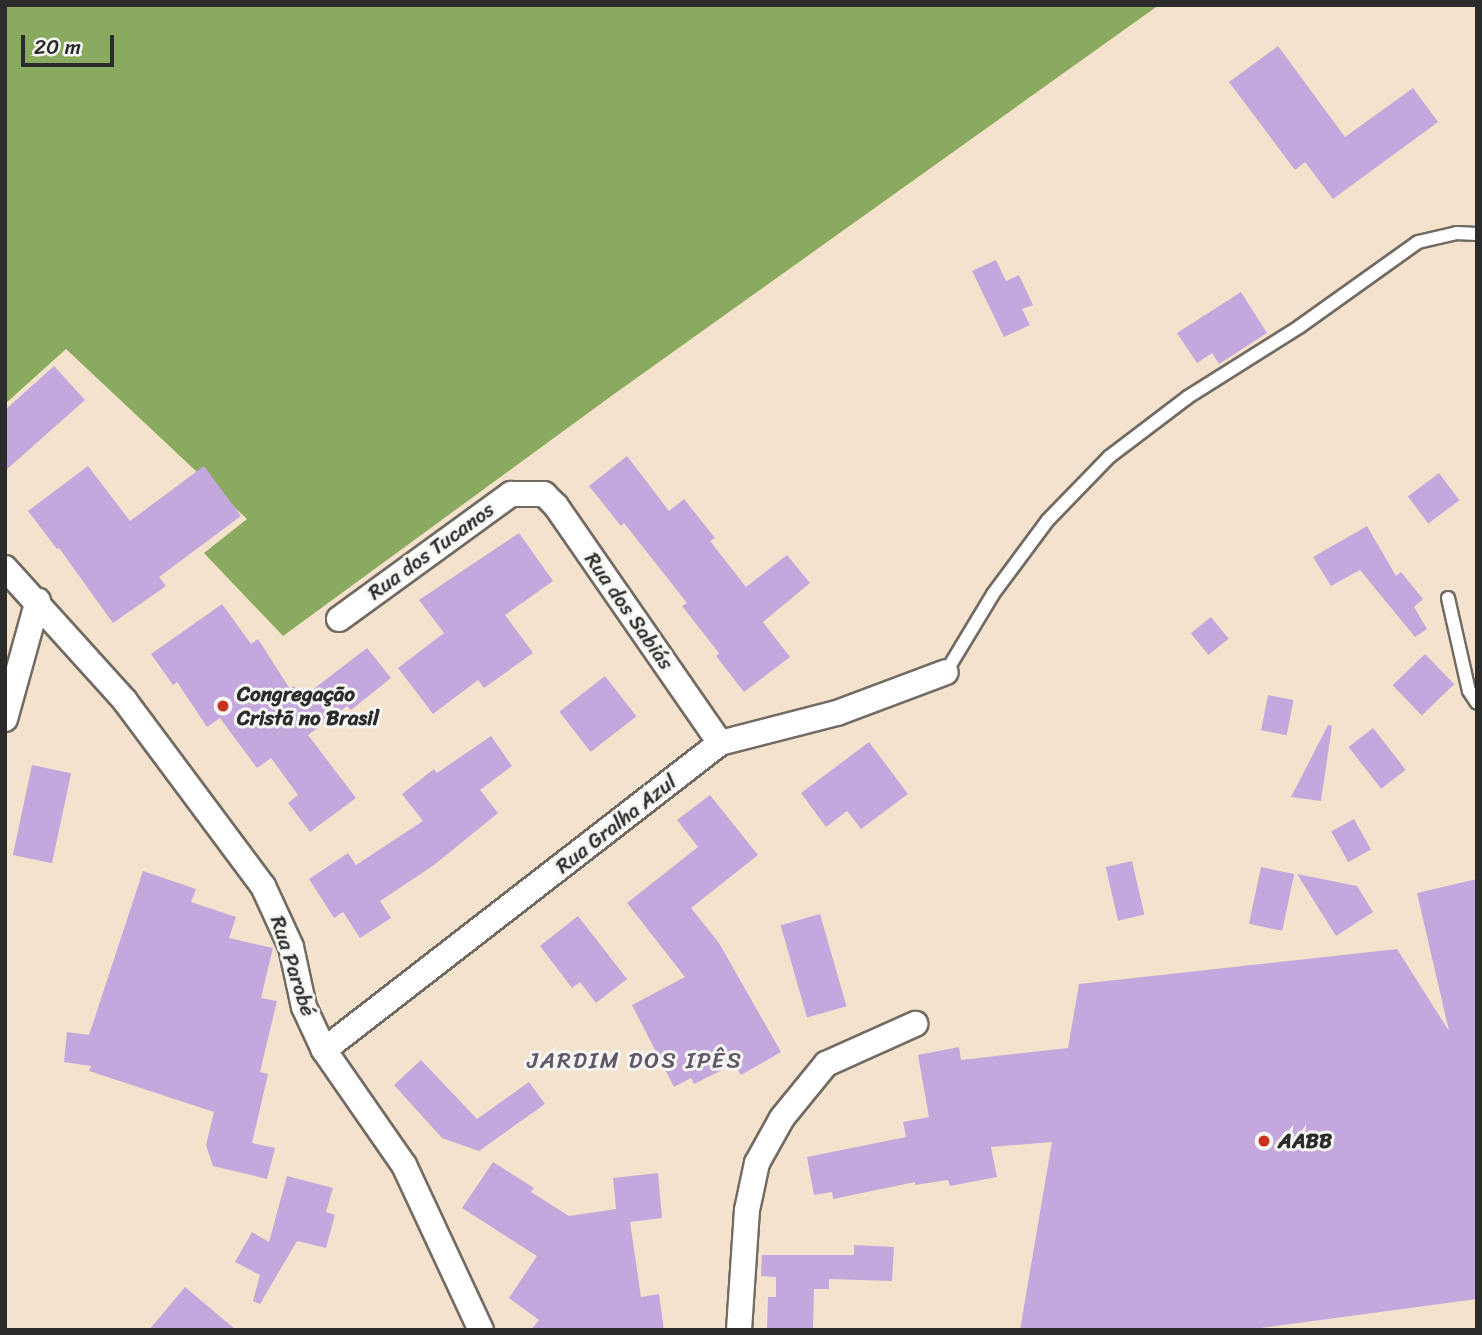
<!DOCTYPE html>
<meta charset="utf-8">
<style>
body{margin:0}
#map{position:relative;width:1482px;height:1335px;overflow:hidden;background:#f5e2cd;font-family:Sriracha,sans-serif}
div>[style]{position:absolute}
.forest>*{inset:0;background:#8aab5f}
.building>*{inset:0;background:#c4a8dd;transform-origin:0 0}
.roads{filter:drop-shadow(2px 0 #726b64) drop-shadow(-2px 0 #726b64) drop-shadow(0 2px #726b64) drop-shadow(0 -2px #726b64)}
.lane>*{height:12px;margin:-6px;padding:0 6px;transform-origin:6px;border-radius:6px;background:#fff}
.street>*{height:24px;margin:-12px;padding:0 12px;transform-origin:12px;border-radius:12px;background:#fff}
.dots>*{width:19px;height:19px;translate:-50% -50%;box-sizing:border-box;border:4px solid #f6f6f2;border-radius:50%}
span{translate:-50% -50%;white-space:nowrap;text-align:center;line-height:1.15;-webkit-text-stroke:6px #f6f6f2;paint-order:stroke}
.street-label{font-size:21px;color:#2b2b2b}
.poi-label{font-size:21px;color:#2b2b2b;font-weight:700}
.left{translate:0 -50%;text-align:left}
.neighbourhood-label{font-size:23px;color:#615769;letter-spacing:2px}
.frame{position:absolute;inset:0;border:7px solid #2b2b2b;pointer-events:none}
.scale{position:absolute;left:21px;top:35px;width:93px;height:32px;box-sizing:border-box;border:4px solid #2b2b2b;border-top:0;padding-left:9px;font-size:21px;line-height:24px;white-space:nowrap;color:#2b2b2b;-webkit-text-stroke:5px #f6f6f2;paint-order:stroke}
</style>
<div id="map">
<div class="forest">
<i style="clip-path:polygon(5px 5px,1159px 5px,610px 397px,283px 636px,204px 553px,247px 519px,66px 349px,5px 404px)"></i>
</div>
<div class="building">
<i style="clip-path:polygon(1278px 46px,1345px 137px,1413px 88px,1438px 122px,1333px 199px,1305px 162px,1295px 170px,1229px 82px)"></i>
<i style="clip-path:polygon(996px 260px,1006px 281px,1019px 275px,1033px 305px,1022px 309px,1030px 325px,1004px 337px,972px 271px)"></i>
<i style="clip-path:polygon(1241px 292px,1267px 333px,1219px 364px,1212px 353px,1197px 363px,1177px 333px)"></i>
<i style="clip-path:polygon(54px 366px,85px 400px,5px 471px,5px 410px)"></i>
<i style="clip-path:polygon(627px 456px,669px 511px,684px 499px,715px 538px,710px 541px,746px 587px,787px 555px,810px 583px,763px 622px,790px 657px,744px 692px,716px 656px,719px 653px,682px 606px,687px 603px,624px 523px,621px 526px,589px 486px)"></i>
<i style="clip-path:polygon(88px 466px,130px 521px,204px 466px,241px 516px,159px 577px,166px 586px,113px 623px,59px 548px,57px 549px,28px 511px)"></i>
<i style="left:1439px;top:473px;width:34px;height:39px;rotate:53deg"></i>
<i style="clip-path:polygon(1367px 526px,1396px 576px,1401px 572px,1423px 599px,1414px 607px,1427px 629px,1415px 637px,1360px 570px,1331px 586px,1313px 557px)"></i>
<i style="clip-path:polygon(519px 533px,553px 581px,505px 615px,533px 653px,484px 688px,478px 680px,433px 714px,398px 668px,444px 633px,419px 600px)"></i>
<i style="clip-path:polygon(222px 604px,251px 644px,258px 639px,290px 689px,294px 686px,303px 697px,367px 648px,391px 678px,351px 710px,347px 706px,308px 735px,356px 798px,310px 832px,288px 803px,298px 795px,271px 758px,257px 768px,220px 718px,207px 727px,177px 682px,173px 685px,151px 654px)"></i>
<i style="left:1211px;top:617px;width:28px;height:26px;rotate:51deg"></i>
<i style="left:1425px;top:654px;width:42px;height:45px;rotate:46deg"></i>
<i style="left:605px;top:676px;width:51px;height:58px;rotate:52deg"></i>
<i style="left:1268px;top:695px;width:26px;height:36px;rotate:11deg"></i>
<i style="clip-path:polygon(1328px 725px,1332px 726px,1321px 801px,1291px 797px)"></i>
<i style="left:1373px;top:728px;width:53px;height:31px;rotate:52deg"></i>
<i style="clip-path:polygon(491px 736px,512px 766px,480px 790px,498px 813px,434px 865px,380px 901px,391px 918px,360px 938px,343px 912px,334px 918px,309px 879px,348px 853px,356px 865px,423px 821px,402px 794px,434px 769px,437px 773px)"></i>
<i style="clip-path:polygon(869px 742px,908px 794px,861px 829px,847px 811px,826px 827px,801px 793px)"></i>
<i style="left:32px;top:765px;width:40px;height:92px;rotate:12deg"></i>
<i style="clip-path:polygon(710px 795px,758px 855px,691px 908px,719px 943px,781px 1052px,741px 1075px,734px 1064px,694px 1084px,691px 1078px,674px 1087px,632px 1005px,685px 977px,627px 903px,698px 847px,677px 820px)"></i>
<i style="left:1354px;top:819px;width:35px;height:26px;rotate:61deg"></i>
<i style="left:1132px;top:861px;width:55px;height:27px;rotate:77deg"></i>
<i style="left:1261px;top:867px;width:34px;height:58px;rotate:12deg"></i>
<i style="clip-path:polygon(143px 871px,196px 889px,191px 902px,236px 917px,229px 938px,273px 948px,261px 998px,277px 1001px,260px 1072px,268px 1074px,252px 1143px,275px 1148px,267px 1179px,213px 1166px,206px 1145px,214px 1112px,89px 1071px,91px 1066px,64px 1062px,67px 1032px,89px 1035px)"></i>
<i style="clip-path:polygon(1297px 874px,1357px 886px,1373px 912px,1336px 936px)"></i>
<i style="clip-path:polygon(1477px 879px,1477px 1299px,1245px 1330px,1020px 1330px,1052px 1142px,991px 1147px,997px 1177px,950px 1186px,948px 1180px,915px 1185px,915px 1182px,833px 1199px,832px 1192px,814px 1195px,807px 1157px,906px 1137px,903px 1122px,929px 1117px,918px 1055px,959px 1047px,961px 1060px,1068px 1048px,1079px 984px,1397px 949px,1449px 1031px,1417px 893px)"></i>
<i style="left:820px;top:914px;width:96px;height:41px;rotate:74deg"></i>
<i style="clip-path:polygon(578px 916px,627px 979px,596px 1003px,580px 982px,572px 988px,540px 946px)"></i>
<i style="clip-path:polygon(421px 1060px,477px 1119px,529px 1082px,545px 1104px,479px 1151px,442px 1138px,394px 1085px)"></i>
<i style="clip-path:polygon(493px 1162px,534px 1188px,531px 1192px,569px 1216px,616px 1209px,613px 1178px,658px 1173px,662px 1218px,630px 1222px,641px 1297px,659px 1294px,664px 1330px,531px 1330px,539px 1320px,509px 1298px,537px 1256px,462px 1208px)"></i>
<i style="clip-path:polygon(287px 1176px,333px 1188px,326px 1212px,335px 1215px,326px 1248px,297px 1241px,260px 1304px,253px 1301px,260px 1275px,235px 1262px,252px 1232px,269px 1242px)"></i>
<i style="clip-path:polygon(854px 1245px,894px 1247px,892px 1281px,829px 1279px,829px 1289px,814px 1289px,813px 1330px,767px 1330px,768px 1297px,776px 1297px,776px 1277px,761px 1276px,762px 1255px,854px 1255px)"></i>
<i style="clip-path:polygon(185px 1287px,236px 1330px,149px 1330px)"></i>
</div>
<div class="roads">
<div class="lane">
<i style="left:1448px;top:598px;width:95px;rotate:77.3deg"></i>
<i style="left:1469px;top:691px;width:14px;rotate:56deg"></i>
<i style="left:946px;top:672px;width:91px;rotate:-58.9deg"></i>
<i style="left:993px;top:594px;width:92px;rotate:-53.4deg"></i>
<i style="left:1048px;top:520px;width:88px;rotate:-45.9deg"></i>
<i style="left:1109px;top:457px;width:99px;rotate:-37.2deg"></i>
<i style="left:1188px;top:397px;width:131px;rotate:-32.2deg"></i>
<i style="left:1299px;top:327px;width:146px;rotate:-35.5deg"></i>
<i style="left:1418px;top:242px;width:39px;rotate:-13deg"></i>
<i style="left:1456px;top:233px;width:21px;rotate:3deg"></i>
</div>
<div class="street">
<i style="left:5px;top:568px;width:179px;rotate:47.9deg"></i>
<i style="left:125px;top:701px;width:231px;rotate:53.3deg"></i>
<i style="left:263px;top:886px;width:67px;rotate:65.3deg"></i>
<i style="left:291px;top:947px;width:61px;rotate:77.8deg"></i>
<i style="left:304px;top:1007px;width:47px;rotate:65.1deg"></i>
<i style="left:324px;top:1050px;width:140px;rotate:55.2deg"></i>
<i style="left:404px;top:1165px;width:182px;rotate:65deg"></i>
<i style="left:339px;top:619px;width:213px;rotate:-36deg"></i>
<i style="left:511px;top:494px;width:33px"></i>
<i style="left:544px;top:494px;width:17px;rotate:45deg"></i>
<i style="left:556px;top:506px;width:288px;rotate:55.3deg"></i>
<i style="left:5px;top:719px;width:123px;rotate:-74.5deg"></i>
<i style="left:324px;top:1050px;width:501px;rotate:-37.78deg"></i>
<i style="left:720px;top:743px;width:121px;rotate:-14.4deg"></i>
<i style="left:837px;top:713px;width:116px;rotate:-20.6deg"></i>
<i style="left:739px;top:1330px;width:120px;rotate:-86.2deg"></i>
<i style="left:747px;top:1210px;width:48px;rotate:-78deg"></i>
<i style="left:757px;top:1163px;width:51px;rotate:-60.9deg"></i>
<i style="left:782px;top:1118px;width:70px;rotate:-50.8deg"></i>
<i style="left:826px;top:1064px;width:98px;rotate:-24.2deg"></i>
</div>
</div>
<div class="dots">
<i style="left:223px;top:706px;background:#c8321e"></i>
<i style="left:1264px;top:1141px;background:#c8321e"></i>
</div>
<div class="street-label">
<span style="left:431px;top:551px;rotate:-36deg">Rua dos Tucanos</span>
<span style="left:629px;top:611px;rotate:55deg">Rua dos Sabiás</span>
<span style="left:616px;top:824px;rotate:-38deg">Rua Gralha Azul</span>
<span style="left:293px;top:966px;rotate:72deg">Rua Parobé</span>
</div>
<div class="poi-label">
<span class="left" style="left:237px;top:706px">Congregação<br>Cristã no Brasil</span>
<span class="left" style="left:1278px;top:1141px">AABB</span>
</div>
<div class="neighbourhood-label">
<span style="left:635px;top:1061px">JARDIM DOS IPÊS</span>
</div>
<div class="frame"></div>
<div class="scale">20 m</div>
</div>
